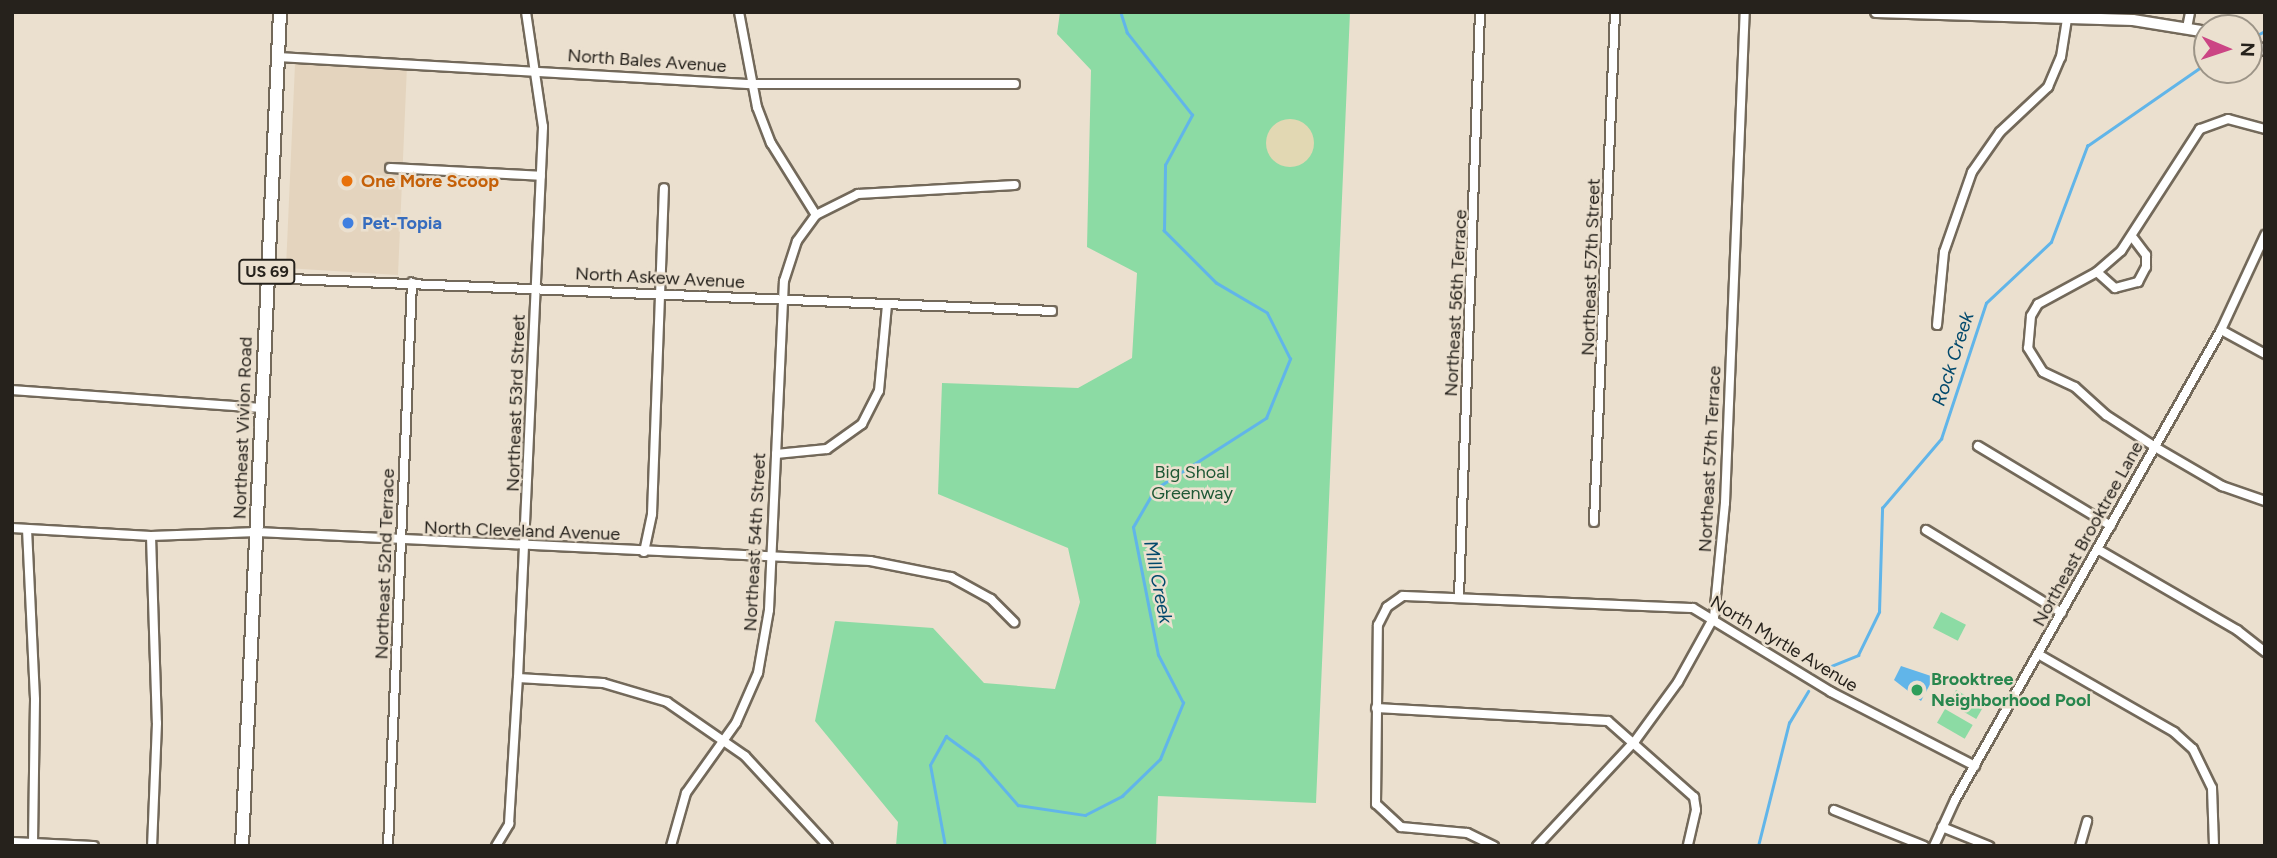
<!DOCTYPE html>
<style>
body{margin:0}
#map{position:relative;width:2277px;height:858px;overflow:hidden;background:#ebe0cf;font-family:Figtree,sans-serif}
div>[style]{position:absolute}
.built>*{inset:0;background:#e4d4be}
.green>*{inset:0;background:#8cdba4;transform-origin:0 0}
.sand>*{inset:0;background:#e2d8b3}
.round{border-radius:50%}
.water>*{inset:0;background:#61b5e9}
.stream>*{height:2.5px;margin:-1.25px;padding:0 1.25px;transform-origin:1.25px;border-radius:1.25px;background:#61b5e9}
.roads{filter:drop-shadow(2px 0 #73695a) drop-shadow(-2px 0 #73695a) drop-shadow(0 2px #73695a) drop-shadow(0 -2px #73695a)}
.street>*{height:8px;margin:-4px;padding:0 4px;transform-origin:4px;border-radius:4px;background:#fff}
.secondary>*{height:10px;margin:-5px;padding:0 5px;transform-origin:5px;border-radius:5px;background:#fff}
.primary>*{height:12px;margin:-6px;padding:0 6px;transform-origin:6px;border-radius:6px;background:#fff}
.dots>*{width:19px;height:19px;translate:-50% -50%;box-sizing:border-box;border:4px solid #ebe0cf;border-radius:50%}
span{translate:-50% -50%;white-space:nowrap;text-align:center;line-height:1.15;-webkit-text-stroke:5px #ebe0cf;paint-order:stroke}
.shield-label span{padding:2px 5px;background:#ebe0cf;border:2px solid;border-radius:5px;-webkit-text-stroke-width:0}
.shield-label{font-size:16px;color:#26221c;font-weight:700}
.street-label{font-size:18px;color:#26221c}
.food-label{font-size:18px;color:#c56008;font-weight:700}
.left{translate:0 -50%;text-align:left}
.shop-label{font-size:18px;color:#366cbe;font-weight:700}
.park-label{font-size:18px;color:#1f5835}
.leisure-label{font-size:18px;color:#27864d;font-weight:700}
.water-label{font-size:19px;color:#02496c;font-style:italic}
.frame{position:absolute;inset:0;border:14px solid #26221c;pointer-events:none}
.north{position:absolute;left:2193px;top:14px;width:70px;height:70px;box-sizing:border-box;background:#ebe0cf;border:2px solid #9c9487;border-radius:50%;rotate:92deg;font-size:19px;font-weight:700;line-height:28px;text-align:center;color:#26221c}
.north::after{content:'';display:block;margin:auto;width:24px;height:32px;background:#cb4584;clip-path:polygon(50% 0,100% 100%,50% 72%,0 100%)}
</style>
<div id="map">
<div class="built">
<i style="clip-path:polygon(306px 62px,407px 66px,398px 275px,286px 268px,295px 64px)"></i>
</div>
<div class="green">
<i style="clip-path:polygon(1060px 12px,1350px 12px,1316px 803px,1158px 796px,1156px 846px,896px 846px,898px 822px,815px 721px,835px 621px,933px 628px,984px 683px,1055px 689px,1080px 602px,1068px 548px,938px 494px,942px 383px,1078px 388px,1132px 358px,1137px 273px,1087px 247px,1091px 70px,1057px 34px)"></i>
<i style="left:1941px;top:612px;width:28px;height:18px;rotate:27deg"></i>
<i style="left:1956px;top:690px;width:32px;height:15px;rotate:30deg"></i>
<i style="left:1945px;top:709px;width:32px;height:16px;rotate:30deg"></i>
</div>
<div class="sand">
<i class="round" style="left:1266px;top:119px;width:48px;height:48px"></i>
</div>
<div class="water">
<i style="clip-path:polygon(1901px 666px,1934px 677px,1921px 701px,1894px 680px)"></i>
</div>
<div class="stream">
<i style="left:2259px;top:34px;width:7px;rotate:-27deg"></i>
<i style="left:1824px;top:669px;width:37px;rotate:-22deg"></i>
<i style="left:1858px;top:655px;width:48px;rotate:-64deg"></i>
<i style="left:1879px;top:612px;width:104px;rotate:-88.3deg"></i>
<i style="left:1882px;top:508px;width:91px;rotate:-49.5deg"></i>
<i style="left:1941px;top:439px;width:143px;rotate:-71.7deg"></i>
<i style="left:1986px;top:303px;width:89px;rotate:-43.2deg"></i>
<i style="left:2051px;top:242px;width:103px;rotate:-69.4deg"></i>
<i style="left:2087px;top:146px;width:146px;rotate:-34.7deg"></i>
<i style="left:945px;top:846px;width:82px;rotate:-100.5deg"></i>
<i style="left:930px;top:765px;width:33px;rotate:-61deg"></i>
<i style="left:946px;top:736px;width:39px;rotate:36deg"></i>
<i style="left:978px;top:759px;width:61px;rotate:49deg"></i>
<i style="left:1018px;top:805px;width:68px;rotate:8.5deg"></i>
<i style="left:1085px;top:815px;width:42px;rotate:-27.2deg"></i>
<i style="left:1122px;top:796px;width:53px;rotate:-44.2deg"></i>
<i style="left:1160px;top:759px;width:61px;rotate:-67.7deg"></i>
<i style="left:1183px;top:703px;width:54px;rotate:-117.5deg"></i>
<i style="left:1158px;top:655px;width:130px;rotate:-101.1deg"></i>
<i style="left:1133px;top:527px;width:44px;rotate:-59.9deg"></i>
<i style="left:1155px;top:489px;width:132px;rotate:-32.6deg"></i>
<i style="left:1266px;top:418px;width:64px;rotate:-67.9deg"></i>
<i style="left:1290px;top:359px;width:51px;rotate:-116.6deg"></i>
<i style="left:1267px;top:313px;width:59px;rotate:-149.5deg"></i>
<i style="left:1216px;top:283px;width:74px;rotate:-135deg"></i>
<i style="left:1164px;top:231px;width:66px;rotate:-89.1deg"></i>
<i style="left:1165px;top:165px;width:57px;rotate:-61.6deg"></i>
<i style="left:1192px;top:115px;width:105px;rotate:-128.4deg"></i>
<i style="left:1127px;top:33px;width:22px;rotate:-108deg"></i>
<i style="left:1758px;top:846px;width:127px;rotate:-75.9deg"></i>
<i style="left:1789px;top:723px;width:37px;rotate:-59deg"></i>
</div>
<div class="roads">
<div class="street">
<i style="left:739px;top:12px;width:97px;rotate:79.3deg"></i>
<i style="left:757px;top:107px;width:39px;rotate:69deg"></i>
<i style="left:771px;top:143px;width:85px;rotate:58deg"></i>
<i style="left:2187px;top:28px;width:16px;rotate:-79deg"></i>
<i style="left:278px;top:57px;width:474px;rotate:3.3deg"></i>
<i style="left:751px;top:84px;width:264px"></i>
<i style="left:2265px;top:129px;width:38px;rotate:-165deg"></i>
<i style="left:2228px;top:119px;width:30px;rotate:160deg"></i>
<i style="left:2200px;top:129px;width:145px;rotate:122.9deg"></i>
<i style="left:2121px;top:251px;width:32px;rotate:139deg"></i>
<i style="left:2097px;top:272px;width:67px;rotate:151.5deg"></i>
<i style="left:2038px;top:304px;width:14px;rotate:120deg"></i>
<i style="left:2031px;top:316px;width:32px;rotate:95deg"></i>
<i style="left:2028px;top:348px;width:28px;rotate:58deg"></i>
<i style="left:2043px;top:372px;width:35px;rotate:25deg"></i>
<i style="left:2075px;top:387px;width:42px;rotate:42.1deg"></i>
<i style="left:2106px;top:415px;width:59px;rotate:33.1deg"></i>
<i style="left:2155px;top:447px;width:78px;rotate:30.2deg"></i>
<i style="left:2222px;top:486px;width:46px;rotate:19.2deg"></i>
<i style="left:390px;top:168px;width:151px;rotate:3deg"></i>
<i style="left:2097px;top:272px;width:24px;rotate:42deg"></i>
<i style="left:2115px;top:288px;width:24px;rotate:-15deg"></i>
<i style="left:2138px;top:282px;width:17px;rotate:-62deg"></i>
<i style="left:2146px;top:267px;width:12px;rotate:-90deg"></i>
<i style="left:2146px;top:255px;width:21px;rotate:-127deg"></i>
<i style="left:266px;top:278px;width:787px;rotate:2.4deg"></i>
<i style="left:1937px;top:325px;width:73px;rotate:-84.5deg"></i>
<i style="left:1944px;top:252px;width:85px;rotate:-70.7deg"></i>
<i style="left:1972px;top:172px;width:49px;rotate:-55deg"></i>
<i style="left:2000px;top:132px;width:66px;rotate:-43.2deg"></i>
<i style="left:2048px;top:87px;width:33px;rotate:-67deg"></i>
<i style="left:2061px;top:57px;width:39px;rotate:-81deg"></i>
<i style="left:2221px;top:330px;width:50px;rotate:28.6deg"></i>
<i style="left:12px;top:390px;width:250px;rotate:4.1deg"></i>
<i style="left:1978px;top:446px;width:155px;rotate:31deg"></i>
<i style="left:776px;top:454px;width:51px;rotate:-5.6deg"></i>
<i style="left:827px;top:449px;width:43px;rotate:-35.5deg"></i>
<i style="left:862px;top:424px;width:37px;rotate:-63deg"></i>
<i style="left:879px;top:391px;width:87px;rotate:-84.7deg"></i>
<i style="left:1594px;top:522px;width:510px;rotate:-87.64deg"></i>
<i style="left:12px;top:528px;width:139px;rotate:3.3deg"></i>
<i style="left:151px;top:536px;width:106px;rotate:-2.2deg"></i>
<i style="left:257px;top:532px;width:614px;rotate:2.71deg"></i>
<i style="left:870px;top:561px;width:83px;rotate:11.2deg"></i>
<i style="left:951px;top:577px;width:46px;rotate:28.8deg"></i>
<i style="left:991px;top:599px;width:33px;rotate:45deg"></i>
<i style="left:27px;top:529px;width:171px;rotate:87.3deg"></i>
<i style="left:35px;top:700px;width:143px;rotate:90.8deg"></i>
<i style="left:1926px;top:530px;width:159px;rotate:31.4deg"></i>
<i style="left:151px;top:536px;width:187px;rotate:88.2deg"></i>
<i style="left:157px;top:723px;width:123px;rotate:92.3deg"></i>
<i style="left:2099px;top:550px;width:160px;rotate:30.1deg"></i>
<i style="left:2237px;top:630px;width:36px;rotate:38deg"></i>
<i style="left:644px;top:552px;width:39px;rotate:-78deg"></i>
<i style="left:652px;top:514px;width:326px;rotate:-87.9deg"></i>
<i style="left:1459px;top:596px;width:584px;rotate:-87.94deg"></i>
<i style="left:2038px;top:654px;width:157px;rotate:29.8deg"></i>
<i style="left:2174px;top:732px;width:25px;rotate:42deg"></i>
<i style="left:2193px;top:749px;width:43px;rotate:64deg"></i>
<i style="left:2212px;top:788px;width:58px;rotate:88deg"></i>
<i style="left:518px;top:678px;width:85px;rotate:3.4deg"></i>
<i style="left:603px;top:683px;width:67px;rotate:16.5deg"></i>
<i style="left:667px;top:702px;width:95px;rotate:34.7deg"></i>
<i style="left:745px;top:756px;width:122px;rotate:47.3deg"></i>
<i style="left:1376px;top:708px;width:232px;rotate:3.2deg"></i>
<i style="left:1608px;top:721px;width:115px;rotate:41.5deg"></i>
<i style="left:1694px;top:797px;width:13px;rotate:81deg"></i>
<i style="left:1696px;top:810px;width:37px;rotate:103deg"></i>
<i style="left:1834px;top:810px;width:97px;rotate:21.8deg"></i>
<i style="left:1942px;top:827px;width:51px;rotate:22deg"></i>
<i style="left:12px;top:842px;width:82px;rotate:2.8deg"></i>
<i style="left:388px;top:846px;width:564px;rotate:-87.56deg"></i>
<i style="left:496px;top:846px;width:26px;rotate:-59deg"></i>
<i style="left:509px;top:824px;width:146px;rotate:-86.5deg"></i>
<i style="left:518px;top:678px;width:552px;rotate:-87.4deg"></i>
<i style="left:543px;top:127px;width:116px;rotate:-98.4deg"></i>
<i style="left:671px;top:846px;width:55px;rotate:-74.2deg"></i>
<i style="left:686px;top:793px;width:86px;rotate:-54.5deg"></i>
<i style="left:736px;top:723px;width:55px;rotate:-66.3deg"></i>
<i style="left:758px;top:673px;width:64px;rotate:-80.1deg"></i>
<i style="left:769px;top:610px;width:329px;rotate:-87.4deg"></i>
<i style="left:784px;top:281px;width:42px;rotate:-72deg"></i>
<i style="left:797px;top:241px;width:32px;rotate:-54deg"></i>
<i style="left:816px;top:215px;width:47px;rotate:-26.6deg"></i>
<i style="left:858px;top:194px;width:157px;rotate:-3.3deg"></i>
<i style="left:1494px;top:846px;width:30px;rotate:-154deg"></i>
<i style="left:1467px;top:833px;width:66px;rotate:-174.8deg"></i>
<i style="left:1401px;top:827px;width:34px;rotate:-137deg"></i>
<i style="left:1376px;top:804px;width:179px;rotate:-89.4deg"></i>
<i style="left:1378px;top:625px;width:20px;rotate:-63deg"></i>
<i style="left:1387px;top:607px;width:19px;rotate:-35deg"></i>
<i style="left:1403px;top:596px;width:290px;rotate:2.4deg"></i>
<i style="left:1693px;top:608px;width:162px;rotate:31.3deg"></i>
<i style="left:1831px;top:692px;width:162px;rotate:27.2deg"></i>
<i style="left:1537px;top:846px;width:144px;rotate:-47deg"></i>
<i style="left:1635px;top:741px;width:73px;rotate:-53.9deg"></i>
<i style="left:1678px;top:682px;width:74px;rotate:-61deg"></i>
<i style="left:1714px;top:617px;width:115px;rotate:-84.5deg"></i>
<i style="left:1725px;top:503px;width:491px;rotate:-87.7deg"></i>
<i style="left:1934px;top:846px;width:51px;rotate:-65.5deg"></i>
<i style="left:1955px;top:800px;width:540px;rotate:-60.49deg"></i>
<i style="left:2221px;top:330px;width:105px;rotate:-65.1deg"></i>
<i style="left:2080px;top:846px;width:26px;rotate:-74deg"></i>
</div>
<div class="secondary">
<i style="left:1876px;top:12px;width:257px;rotate:1.8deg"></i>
<i style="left:2133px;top:20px;width:75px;rotate:9.2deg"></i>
<i style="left:2249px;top:45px;width:17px;rotate:17deg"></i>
</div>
<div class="primary">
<i style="left:242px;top:846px;width:835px;rotate:-87.39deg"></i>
</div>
</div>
<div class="dots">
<i style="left:347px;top:181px;background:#e8710a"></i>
<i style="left:348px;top:223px;background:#3f7fe0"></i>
<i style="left:1917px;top:690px;background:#2e9e5b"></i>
</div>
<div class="shield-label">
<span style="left:267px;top:272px">US 69</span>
</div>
<div class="street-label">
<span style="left:647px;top:61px;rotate:4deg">North Bales Avenue</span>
<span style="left:1591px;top:267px;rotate:-88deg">Northeast 57th Street</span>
<span style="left:660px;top:278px;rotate:3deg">North Askew Avenue</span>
<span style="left:1456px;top:303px;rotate:-87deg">Northeast 56th Terrace</span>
<span style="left:516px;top:403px;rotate:-88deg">Northeast 53rd Street</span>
<span style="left:243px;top:428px;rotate:-88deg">Northeast Vivion Road</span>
<span style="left:1710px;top:459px;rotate:-87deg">Northeast 57th Terrace</span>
<span style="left:522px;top:531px;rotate:2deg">North Cleveland Avenue</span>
<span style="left:2088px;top:534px;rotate:-61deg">Northeast Brooktree Lane</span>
<span style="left:755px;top:542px;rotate:-87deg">Northeast 54th Street</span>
<span style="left:385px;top:564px;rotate:-88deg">Northeast 52nd Terrace</span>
<span style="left:1784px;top:644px;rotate:31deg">North Myrtle Avenue</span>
</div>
<div class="food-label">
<span class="left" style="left:361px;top:181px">One More Scoop</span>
</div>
<div class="shop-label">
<span class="left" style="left:362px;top:223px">Pet-Topia</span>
</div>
<div class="park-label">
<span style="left:1192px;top:483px">Big Shoal<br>Greenway</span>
</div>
<div class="leisure-label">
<span class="left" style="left:1931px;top:690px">Brooktree<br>Neighborhood Pool</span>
</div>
<div class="water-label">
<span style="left:1953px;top:359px;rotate:-72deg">Rock Creek</span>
<span style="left:1158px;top:582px;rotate:79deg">Mill Creek</span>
</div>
<div class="frame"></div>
<div class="north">N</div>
</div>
